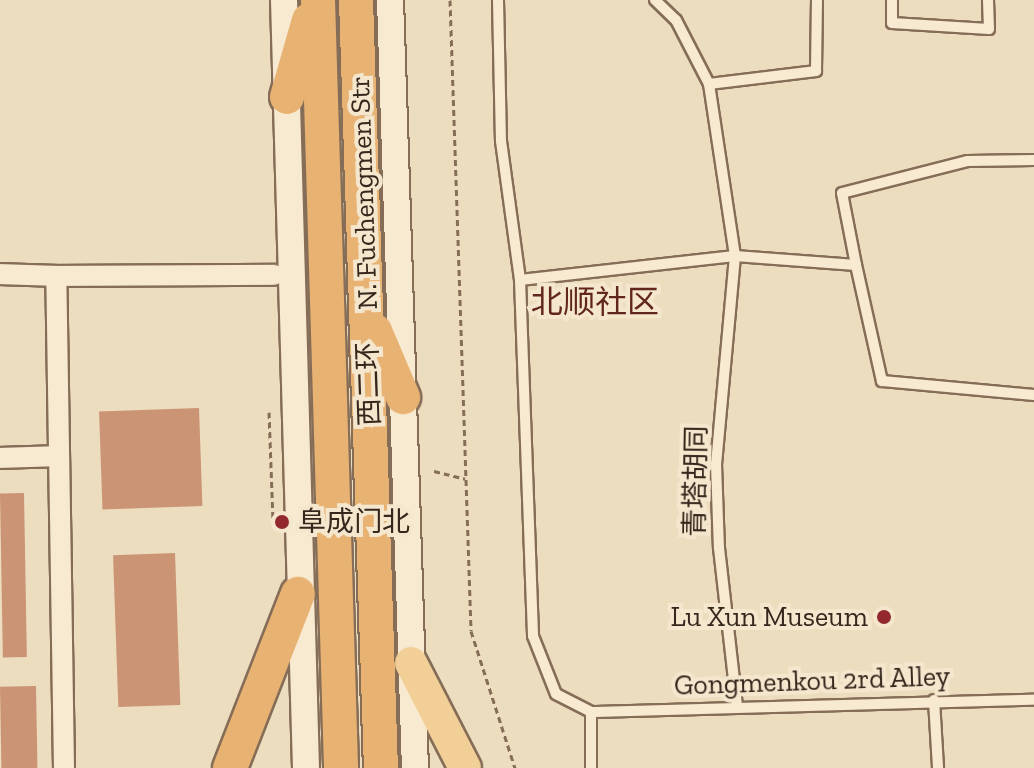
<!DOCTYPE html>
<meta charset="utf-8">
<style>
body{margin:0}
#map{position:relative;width:1034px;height:768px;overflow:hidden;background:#edddbf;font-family:"Zilla Slab","Noto Sans SC",serif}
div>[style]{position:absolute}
.building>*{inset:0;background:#cb9475;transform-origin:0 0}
.path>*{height:3px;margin-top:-1.5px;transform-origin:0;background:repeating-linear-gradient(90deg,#856d58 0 6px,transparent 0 10px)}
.roads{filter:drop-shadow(2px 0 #856d58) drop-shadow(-2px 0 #856d58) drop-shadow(0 2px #856d58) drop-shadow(0 -2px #856d58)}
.service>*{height:10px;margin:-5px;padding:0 5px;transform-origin:5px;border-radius:5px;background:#f8ead1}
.minor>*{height:20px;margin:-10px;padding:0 10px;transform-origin:10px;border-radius:10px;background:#f8ead1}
.tertiary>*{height:26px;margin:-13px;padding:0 13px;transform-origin:13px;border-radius:13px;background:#f8ead1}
.primary>*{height:32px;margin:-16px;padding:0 16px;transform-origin:16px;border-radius:16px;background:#f1cf96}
.trunk>*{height:34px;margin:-17px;padding:0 17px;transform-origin:17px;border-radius:17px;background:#e7b272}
.dots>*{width:22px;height:22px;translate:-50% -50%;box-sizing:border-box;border:4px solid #f5e7ce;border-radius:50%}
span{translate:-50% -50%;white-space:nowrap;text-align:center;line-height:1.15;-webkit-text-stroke:8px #f5e7ce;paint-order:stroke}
.street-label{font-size:28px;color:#35271c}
.poi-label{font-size:28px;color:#35271c}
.left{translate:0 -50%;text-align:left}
.right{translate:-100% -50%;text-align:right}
.quarter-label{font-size:32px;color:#61261c}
</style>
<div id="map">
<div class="building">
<i style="left:199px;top:408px;width:98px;height:100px;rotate:88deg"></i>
<i style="left:24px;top:493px;width:164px;height:24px;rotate:89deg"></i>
<i style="left:175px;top:553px;width:152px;height:62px;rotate:88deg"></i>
<i style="left:36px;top:686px;width:82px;height:36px;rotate:89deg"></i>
</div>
<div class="path">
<i style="left:450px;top:0;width:631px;rotate:88.09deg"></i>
<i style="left:471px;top:631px;width:144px;rotate:72.2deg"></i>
<i style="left:269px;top:412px;width:110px;rotate:87.9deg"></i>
<i style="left:434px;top:471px;width:32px;rotate:14deg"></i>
</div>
<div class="roads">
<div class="service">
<i style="left:498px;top:0;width:141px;rotate:88.8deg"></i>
<i style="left:501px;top:141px;width:140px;rotate:82.2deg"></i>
<i style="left:520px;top:280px;width:356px;rotate:87.9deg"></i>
<i style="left:533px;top:636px;width:62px;rotate:68.4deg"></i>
<i style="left:556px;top:694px;width:39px;rotate:27deg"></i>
<i style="left:591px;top:712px;width:56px;rotate:90deg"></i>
<i style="left:655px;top:0;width:29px;rotate:44deg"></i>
<i style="left:676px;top:20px;width:72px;rotate:62.7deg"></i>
<i style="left:709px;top:84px;width:174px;rotate:81.4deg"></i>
<i style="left:735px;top:256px;width:209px;rotate:95.2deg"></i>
<i style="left:716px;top:464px;width:84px;rotate:88deg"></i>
<i style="left:719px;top:548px;width:160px;rotate:83.5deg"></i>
<i style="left:892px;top:0;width:23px;rotate:90deg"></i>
<i style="left:892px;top:23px;width:97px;rotate:3.5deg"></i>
<i style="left:989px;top:29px;width:29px;rotate:-92deg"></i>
<i style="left:709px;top:84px;width:108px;rotate:-6.9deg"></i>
<i style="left:816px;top:71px;width:71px;rotate:-89.2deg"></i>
<i style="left:856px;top:265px;width:73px;rotate:-101deg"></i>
<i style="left:842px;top:193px;width:130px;rotate:-14.3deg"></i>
<i style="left:968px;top:161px;width:66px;rotate:-0.9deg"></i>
<i style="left:520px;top:280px;width:216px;rotate:-6.4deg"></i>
<i style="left:735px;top:256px;width:121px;rotate:4.3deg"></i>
<i style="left:856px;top:265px;width:119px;rotate:77.4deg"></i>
<i style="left:882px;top:381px;width:153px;rotate:5.3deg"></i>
<i style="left:934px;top:700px;width:68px;rotate:86.6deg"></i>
<i style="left:591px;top:712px;width:443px;rotate:-1.6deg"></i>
</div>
<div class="minor">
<i style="left:0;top:274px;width:56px;rotate:2deg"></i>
<i style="left:0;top:458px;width:59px;rotate:-1.9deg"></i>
<i style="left:64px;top:768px;width:492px;rotate:-90.9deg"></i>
<i style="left:56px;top:276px;width:218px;rotate:-0.3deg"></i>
</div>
<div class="tertiary">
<i style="left:284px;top:0;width:768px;rotate:88.36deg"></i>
<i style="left:390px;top:0;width:768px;rotate:88.14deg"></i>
</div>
<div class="primary">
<i style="left:411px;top:663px;width:118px;rotate:62.8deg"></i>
</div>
<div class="trunk">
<i style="left:318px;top:0;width:768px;rotate:88.28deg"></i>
<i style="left:356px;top:0;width:768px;rotate:88.14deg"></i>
<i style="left:287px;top:97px;width:80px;rotate:-74.1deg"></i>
<i style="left:375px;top:331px;width:72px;rotate:67deg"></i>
<i style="left:230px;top:768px;width:187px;rotate:-68.7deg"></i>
</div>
</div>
<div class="dots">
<i style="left:282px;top:522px;background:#93282f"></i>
<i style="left:884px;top:617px;background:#93282f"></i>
</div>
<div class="street-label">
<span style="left:364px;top:193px;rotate:-92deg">N. Fuchengmen Str</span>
<span style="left:369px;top:384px;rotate:-92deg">西二环</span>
<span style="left:696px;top:481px;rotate:-89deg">青塔胡同</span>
<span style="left:812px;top:681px;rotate:-2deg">Gongmenkou 2rd Alley</span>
</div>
<div class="poi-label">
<span class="left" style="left:298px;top:522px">阜成门北</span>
<span class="right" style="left:868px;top:617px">Lu Xun Museum</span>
</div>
<div class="quarter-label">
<span style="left:595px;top:302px">北顺社区</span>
</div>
</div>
